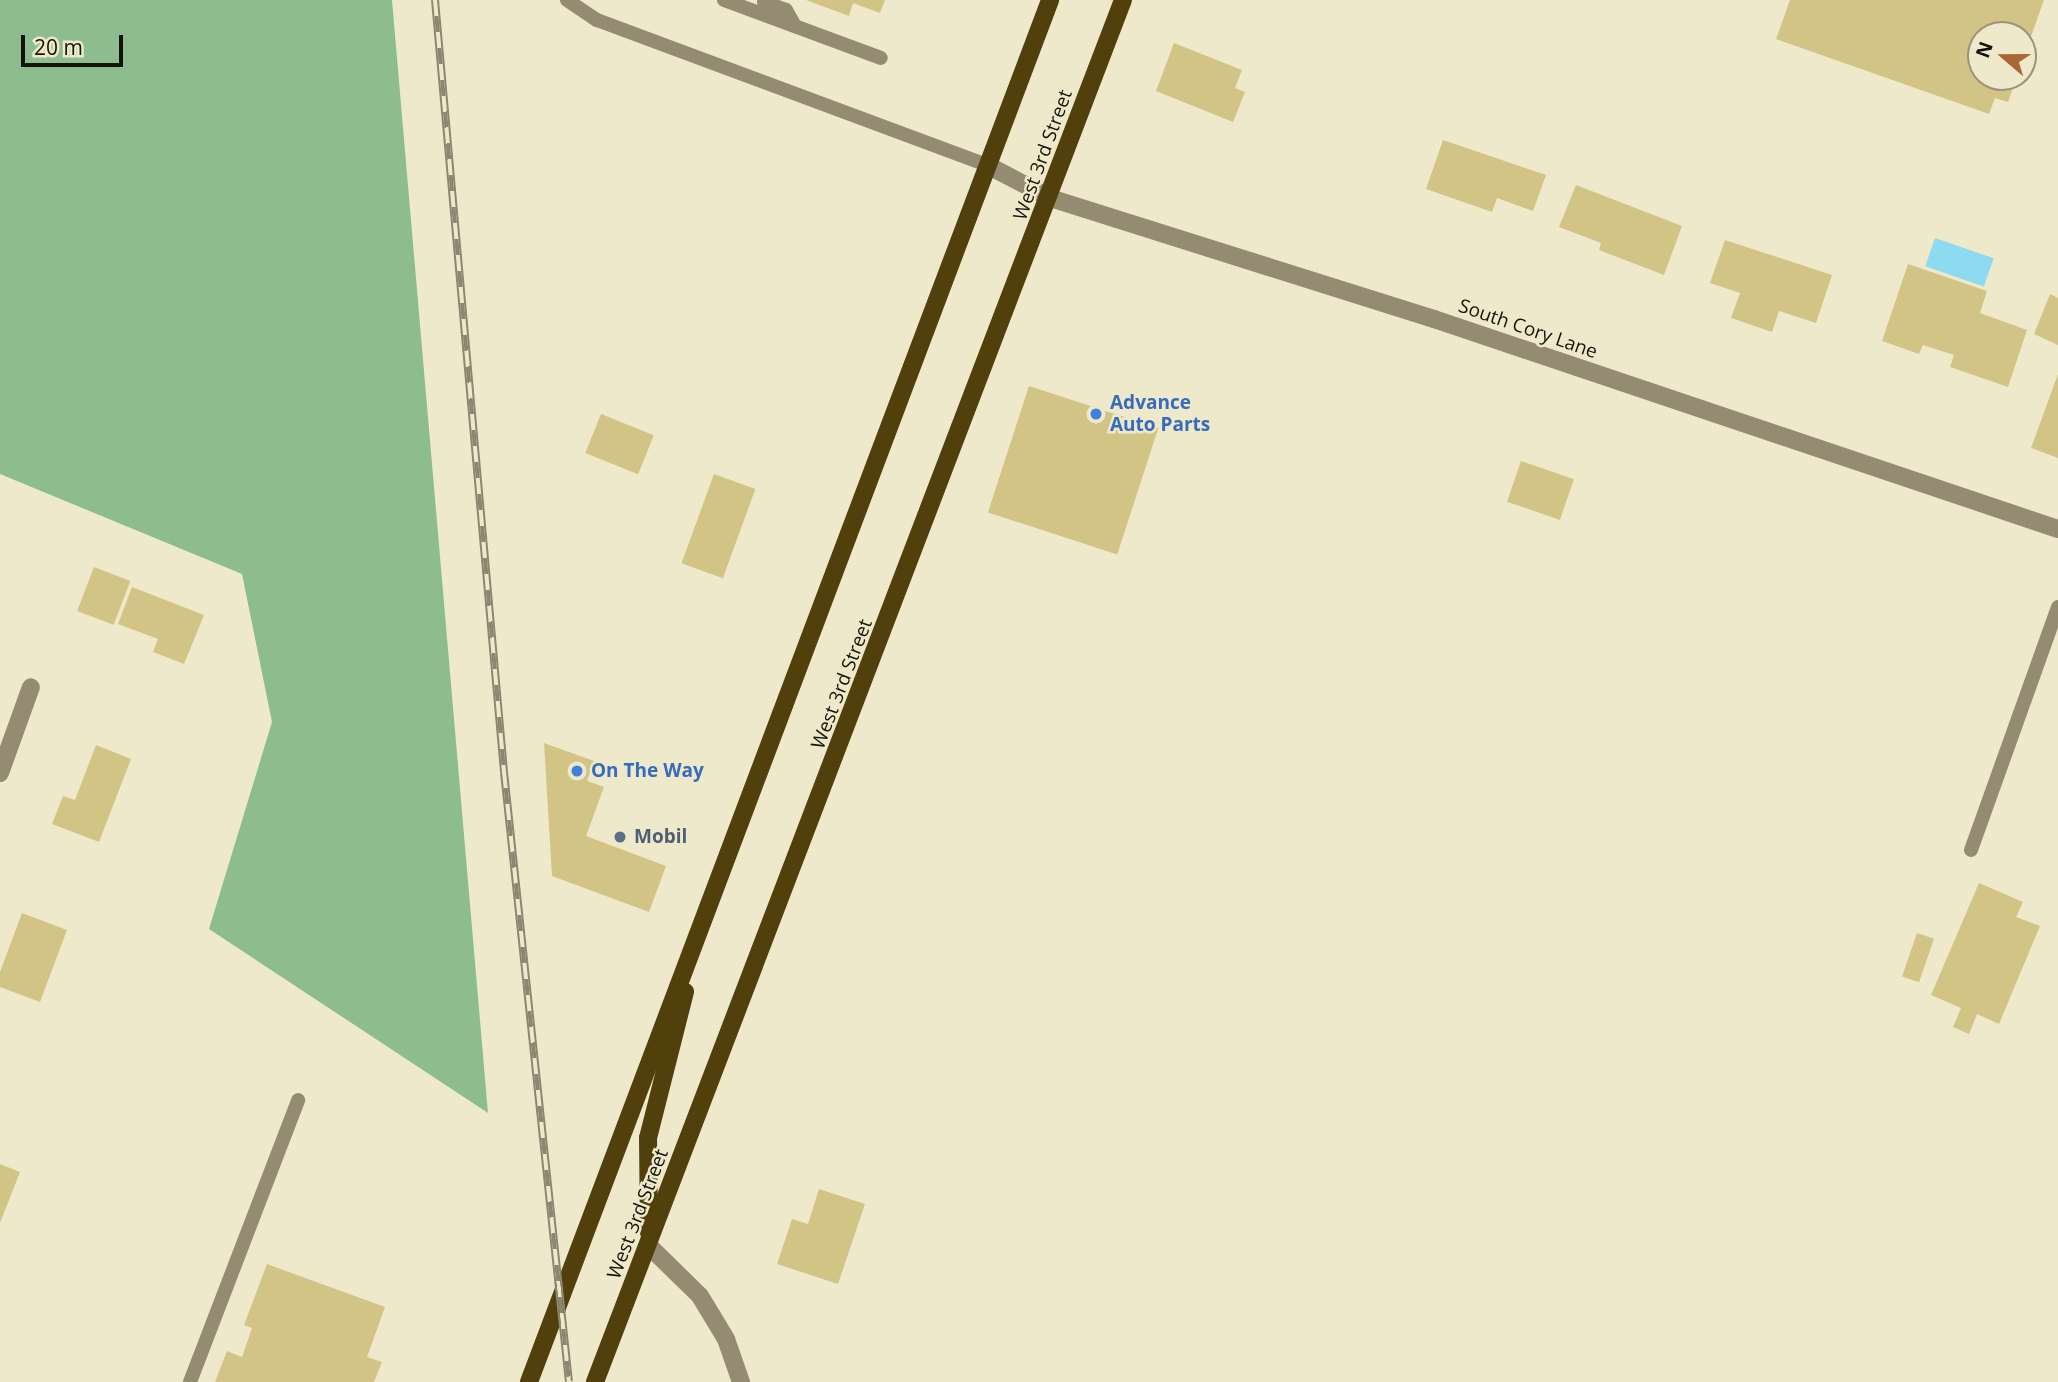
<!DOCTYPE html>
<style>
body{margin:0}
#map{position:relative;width:2058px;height:1382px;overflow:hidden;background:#efe9cb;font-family:"Open Sans",sans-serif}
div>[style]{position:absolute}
.forest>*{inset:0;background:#8dbd8f}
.water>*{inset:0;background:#8ddbf0;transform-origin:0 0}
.building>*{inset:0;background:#d2c485;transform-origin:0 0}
.service>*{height:14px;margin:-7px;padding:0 7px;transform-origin:7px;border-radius:7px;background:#958b72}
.minor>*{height:18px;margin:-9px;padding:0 9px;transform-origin:9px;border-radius:9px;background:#958b72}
.primary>*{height:18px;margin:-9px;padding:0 9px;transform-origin:9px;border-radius:9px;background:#51400c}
.rail>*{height:8px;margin-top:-4px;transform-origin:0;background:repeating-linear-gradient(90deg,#efe9cb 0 16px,#8c8772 0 32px);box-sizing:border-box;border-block:2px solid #8c8772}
.dots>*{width:19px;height:19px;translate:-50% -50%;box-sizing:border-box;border:4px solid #efe9cb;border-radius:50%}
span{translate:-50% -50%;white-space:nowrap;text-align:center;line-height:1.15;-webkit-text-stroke:5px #efe9cb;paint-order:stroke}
.street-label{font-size:19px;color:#151309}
.shop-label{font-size:19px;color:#366cbe;font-weight:700}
.left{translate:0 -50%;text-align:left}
.service-label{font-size:19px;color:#4e5e75;font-weight:700}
.north{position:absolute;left:1967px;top:21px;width:70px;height:70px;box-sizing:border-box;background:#efe9cb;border:2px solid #98937d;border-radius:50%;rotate:290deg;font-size:19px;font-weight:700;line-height:28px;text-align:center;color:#151309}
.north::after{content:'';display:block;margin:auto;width:24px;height:32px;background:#a96733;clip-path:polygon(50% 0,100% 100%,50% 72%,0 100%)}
.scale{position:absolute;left:21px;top:35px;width:102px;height:32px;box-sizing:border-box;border:4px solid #151309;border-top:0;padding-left:9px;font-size:21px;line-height:24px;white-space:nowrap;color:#151309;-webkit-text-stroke:5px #efe9cb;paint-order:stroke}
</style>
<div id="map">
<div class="forest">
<i style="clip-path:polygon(0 0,392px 0,488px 1113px,209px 929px,272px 722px,242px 574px,0 474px)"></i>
</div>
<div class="water">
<i style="left:1935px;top:238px;width:62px;height:30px;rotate:19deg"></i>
</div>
<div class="building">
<i style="clip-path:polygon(806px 0,885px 0,880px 13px,853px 3px,849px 16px)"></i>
<i style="clip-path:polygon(1790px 0,2044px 0,2023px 59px,2023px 35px,1981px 35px,1981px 77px,2017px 77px,2008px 102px,1995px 98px,1989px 114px,1776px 39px)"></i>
<i style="clip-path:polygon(1174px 43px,1242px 70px,1235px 88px,1245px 92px,1233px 122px,1156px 91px)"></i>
<i style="clip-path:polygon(1443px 140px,1546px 175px,1533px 211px,1497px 198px,1492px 212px,1426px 189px)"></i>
<i style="clip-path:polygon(1576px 185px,1682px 226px,1664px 275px,1599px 250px,1601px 243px,1559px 227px)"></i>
<i style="clip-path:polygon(1725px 240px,1832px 275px,1816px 323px,1779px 311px,1772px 332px,1731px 318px,1740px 293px,1710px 283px)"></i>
<i style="clip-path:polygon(1908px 264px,1987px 291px,1980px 313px,2027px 330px,2008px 387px,1950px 367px,1954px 355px,1923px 345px,1919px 354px,1882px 341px)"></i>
<i style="clip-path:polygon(2050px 294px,2058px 298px,2058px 345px,2034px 334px)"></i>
<i style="clip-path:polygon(2058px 374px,2058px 458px,2031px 448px)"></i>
<i style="left:1029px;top:386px;width:136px;height:133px;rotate:18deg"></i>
<i style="left:601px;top:414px;width:57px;height:42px;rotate:22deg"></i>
<i style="left:1521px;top:461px;width:56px;height:43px;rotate:19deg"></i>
<i style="left:714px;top:474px;width:44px;height:95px;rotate:20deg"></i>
<i style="left:94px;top:567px;width:39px;height:47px;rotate:21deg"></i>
<i style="clip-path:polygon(132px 587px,204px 615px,184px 664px,153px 652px,158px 639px,118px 624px)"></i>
<i style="clip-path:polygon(544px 743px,594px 761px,587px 781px,604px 787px,586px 836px,666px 866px,649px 912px,552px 876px)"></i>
<i style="clip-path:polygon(96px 745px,131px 759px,99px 842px,52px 824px,63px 796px,75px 800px)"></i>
<i style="clip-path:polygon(1979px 883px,2023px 902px,2016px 917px,2040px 926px,1999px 1024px,1977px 1014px,1969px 1034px,1953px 1027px,1961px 1008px,1931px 995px)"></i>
<i style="clip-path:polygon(22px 913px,67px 930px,40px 1002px,0 987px,0 972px)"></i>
<i style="left:1917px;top:933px;width:18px;height:46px;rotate:19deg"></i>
<i style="clip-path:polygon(0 1164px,20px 1172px,0 1223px)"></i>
<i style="clip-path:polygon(819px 1189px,865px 1204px,838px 1284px,777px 1264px,792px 1219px,808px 1224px)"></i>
<i style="clip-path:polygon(267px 1264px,385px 1307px,367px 1357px,382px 1362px,374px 1382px,215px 1382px,227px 1351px,242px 1357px,252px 1328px,244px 1325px)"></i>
</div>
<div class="service">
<i style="left:567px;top:0;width:36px;rotate:34deg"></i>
<i style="left:597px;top:20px;width:416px;rotate:20.4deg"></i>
<i style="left:724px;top:0;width:167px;rotate:20.3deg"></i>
<i style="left:764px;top:2px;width:23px;rotate:20deg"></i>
<i style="left:786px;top:10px;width:18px;rotate:61deg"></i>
<i style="left:1971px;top:850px;width:258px;rotate:-70.3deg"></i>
<i style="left:190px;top:1382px;width:302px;rotate:-69deg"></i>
</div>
<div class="minor">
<i style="left:987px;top:165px;width:71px;rotate:27.6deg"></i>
<i style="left:1050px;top:198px;width:403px;rotate:17.5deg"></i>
<i style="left:1434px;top:319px;width:658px;rotate:18.6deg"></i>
<i style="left:0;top:773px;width:91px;rotate:-70.2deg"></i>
<i style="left:649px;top:1246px;width:71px;rotate:44.4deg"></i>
<i style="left:700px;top:1296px;width:50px;rotate:58.8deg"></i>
<i style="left:726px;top:1339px;width:46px;rotate:70.8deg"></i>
</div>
<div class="primary">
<i style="left:649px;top:1233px;width:95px;rotate:-90.6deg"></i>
<i style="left:648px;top:1138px;width:151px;rotate:-75.8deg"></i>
<i style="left:529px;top:1382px;width:1477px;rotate:-69.34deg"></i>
<i style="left:595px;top:1382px;width:1479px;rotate:-69.09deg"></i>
</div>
<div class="rail">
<i style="left:435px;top:0;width:775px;rotate:84.89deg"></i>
<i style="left:504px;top:772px;width:613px;rotate:83.92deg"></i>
</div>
<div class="dots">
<i style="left:1096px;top:414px;background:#3f7fe0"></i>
<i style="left:577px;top:771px;background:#3f7fe0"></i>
<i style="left:620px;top:837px;background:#5c6f8a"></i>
</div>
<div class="street-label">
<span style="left:1043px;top:155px;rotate:-70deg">West 3rd Street</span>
<span style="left:1528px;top:329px;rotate:19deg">South Cory Lane</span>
<span style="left:842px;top:684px;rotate:-69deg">West 3rd Street</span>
<span style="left:638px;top:1214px;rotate:-69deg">West 3rd Street</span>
</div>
<div class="shop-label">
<span class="left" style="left:1110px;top:414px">Advance<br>Auto Parts</span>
<span class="left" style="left:591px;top:771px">On The Way</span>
</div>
<div class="service-label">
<span class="left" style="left:634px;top:837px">Mobil</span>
</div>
<div class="north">N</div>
<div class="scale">20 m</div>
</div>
